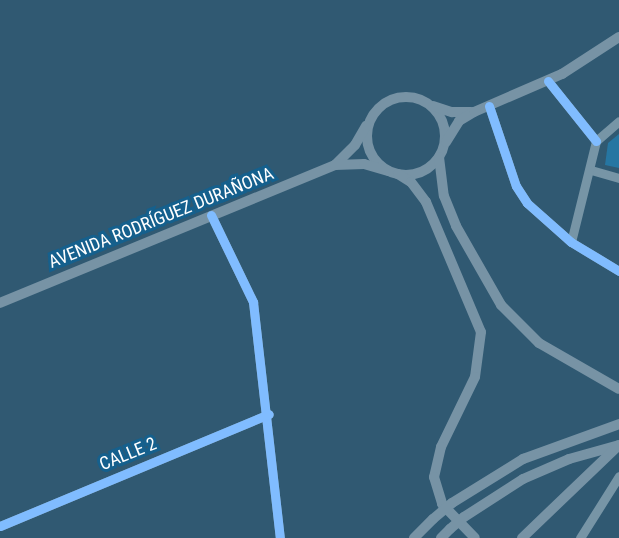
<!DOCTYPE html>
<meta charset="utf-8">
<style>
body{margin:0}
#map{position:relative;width:619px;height:538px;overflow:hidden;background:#305972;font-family:"Roboto Condensed",sans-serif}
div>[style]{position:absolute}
.green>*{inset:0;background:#2676a2}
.minor>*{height:9px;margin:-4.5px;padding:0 4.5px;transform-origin:4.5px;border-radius:4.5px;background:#7795a6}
.major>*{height:10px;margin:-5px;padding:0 5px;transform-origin:5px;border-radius:5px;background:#7793a5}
.major>.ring{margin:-5px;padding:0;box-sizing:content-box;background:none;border:10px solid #7793a5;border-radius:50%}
.major-bridge>*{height:10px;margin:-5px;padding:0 5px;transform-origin:5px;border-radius:5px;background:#7793a5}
.cycleway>*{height:9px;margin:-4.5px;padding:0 4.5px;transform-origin:4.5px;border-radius:4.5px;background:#80bcff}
span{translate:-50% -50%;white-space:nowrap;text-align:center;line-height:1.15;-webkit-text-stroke:6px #15608d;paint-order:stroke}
.street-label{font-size:18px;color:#fff}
</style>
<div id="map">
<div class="green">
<i style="clip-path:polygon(619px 134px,619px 168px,605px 165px,608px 143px)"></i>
</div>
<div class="minor">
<i style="left:548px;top:81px;width:77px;rotate:51.3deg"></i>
<i style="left:489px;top:106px;width:84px;rotate:71.4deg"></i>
<i style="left:516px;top:186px;width:20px;rotate:57deg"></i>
<i style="left:527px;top:203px;width:59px;rotate:41.6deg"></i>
<i style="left:571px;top:242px;width:56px;rotate:31.1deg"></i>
<i style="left:591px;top:170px;width:29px;rotate:16deg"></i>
<i style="left:211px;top:215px;width:97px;rotate:64.2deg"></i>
<i style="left:253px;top:302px;width:238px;rotate:83.5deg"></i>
<i style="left:571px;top:242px;width:104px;rotate:-76.1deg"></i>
<i style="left:596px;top:141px;width:30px;rotate:-41deg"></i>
<i style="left:0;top:526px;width:291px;rotate:-22.6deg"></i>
<i style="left:580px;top:538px;width:73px;rotate:-57.8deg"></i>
</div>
<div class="major">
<i class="ring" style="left:367px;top:97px;width:68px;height:68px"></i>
<i style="left:433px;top:106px;width:20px;rotate:18deg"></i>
<i style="left:452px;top:112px;width:19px"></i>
<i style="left:446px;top:142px;width:25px;rotate:-58deg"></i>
<i style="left:459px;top:121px;width:17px;rotate:-31deg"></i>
<i style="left:474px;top:112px;width:96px;rotate:-23.4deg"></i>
<i style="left:562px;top:74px;width:68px;rotate:-33deg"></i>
<i style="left:439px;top:157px;width:39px;rotate:83deg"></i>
<i style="left:444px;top:196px;width:32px;rotate:68deg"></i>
<i style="left:456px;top:226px;width:91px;rotate:60.3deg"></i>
<i style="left:501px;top:305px;width:54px;rotate:45deg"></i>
<i style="left:539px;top:343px;width:92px;rotate:29.9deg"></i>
<i style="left:335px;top:165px;width:28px;rotate:-45deg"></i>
<i style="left:355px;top:145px;width:22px;rotate:-60deg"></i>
<i style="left:398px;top:174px;width:15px;rotate:32deg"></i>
<i style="left:411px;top:182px;width:25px;rotate:53deg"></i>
<i style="left:426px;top:202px;width:141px;rotate:67.1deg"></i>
<i style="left:481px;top:332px;width:45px;rotate:97.6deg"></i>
<i style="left:475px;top:377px;width:78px;rotate:115.9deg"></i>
<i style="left:441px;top:447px;width:31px;rotate:103deg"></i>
<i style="left:434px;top:477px;width:28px;rotate:73deg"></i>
<i style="left:442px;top:504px;width:47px;rotate:45.9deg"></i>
<i style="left:0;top:303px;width:362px;rotate:-22.4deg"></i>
<i style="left:335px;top:165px;width:29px;rotate:-2deg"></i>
<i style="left:364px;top:164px;width:25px;rotate:16deg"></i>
<i style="left:452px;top:503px;width:84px;rotate:-31.8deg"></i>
<i style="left:523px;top:459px;width:102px;rotate:-20deg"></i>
<i style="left:464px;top:517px;width:70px;rotate:-32.8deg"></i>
<i style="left:523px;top:479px;width:50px;rotate:-23.5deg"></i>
<i style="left:569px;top:459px;width:52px;rotate:-15.6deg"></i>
<i style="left:414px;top:538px;width:27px;rotate:-45deg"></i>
<i style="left:441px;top:538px;width:13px;rotate:-45deg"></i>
<i style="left:522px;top:538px;width:134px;rotate:-43.8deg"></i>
</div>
<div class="major-bridge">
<i style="left:433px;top:519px;width:25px;rotate:-40deg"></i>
<i style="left:450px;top:529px;width:18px;rotate:-41deg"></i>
</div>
<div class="cycleway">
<i style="left:548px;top:81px;width:77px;rotate:51.3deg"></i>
<i style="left:489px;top:106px;width:84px;rotate:71.4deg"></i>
<i style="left:516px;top:186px;width:20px;rotate:57deg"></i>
<i style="left:527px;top:203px;width:59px;rotate:41.6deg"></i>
<i style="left:571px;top:242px;width:56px;rotate:31.1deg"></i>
<i style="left:211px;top:215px;width:97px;rotate:64.2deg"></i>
<i style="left:253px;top:302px;width:238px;rotate:83.5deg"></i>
<i style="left:0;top:526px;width:291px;rotate:-22.6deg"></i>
</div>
<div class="street-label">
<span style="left:161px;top:218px;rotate:-22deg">AVENIDA RODRÍGUEZ DURAÑONA</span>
<span style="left:128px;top:454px;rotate:-22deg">CALLE 2</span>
</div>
</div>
